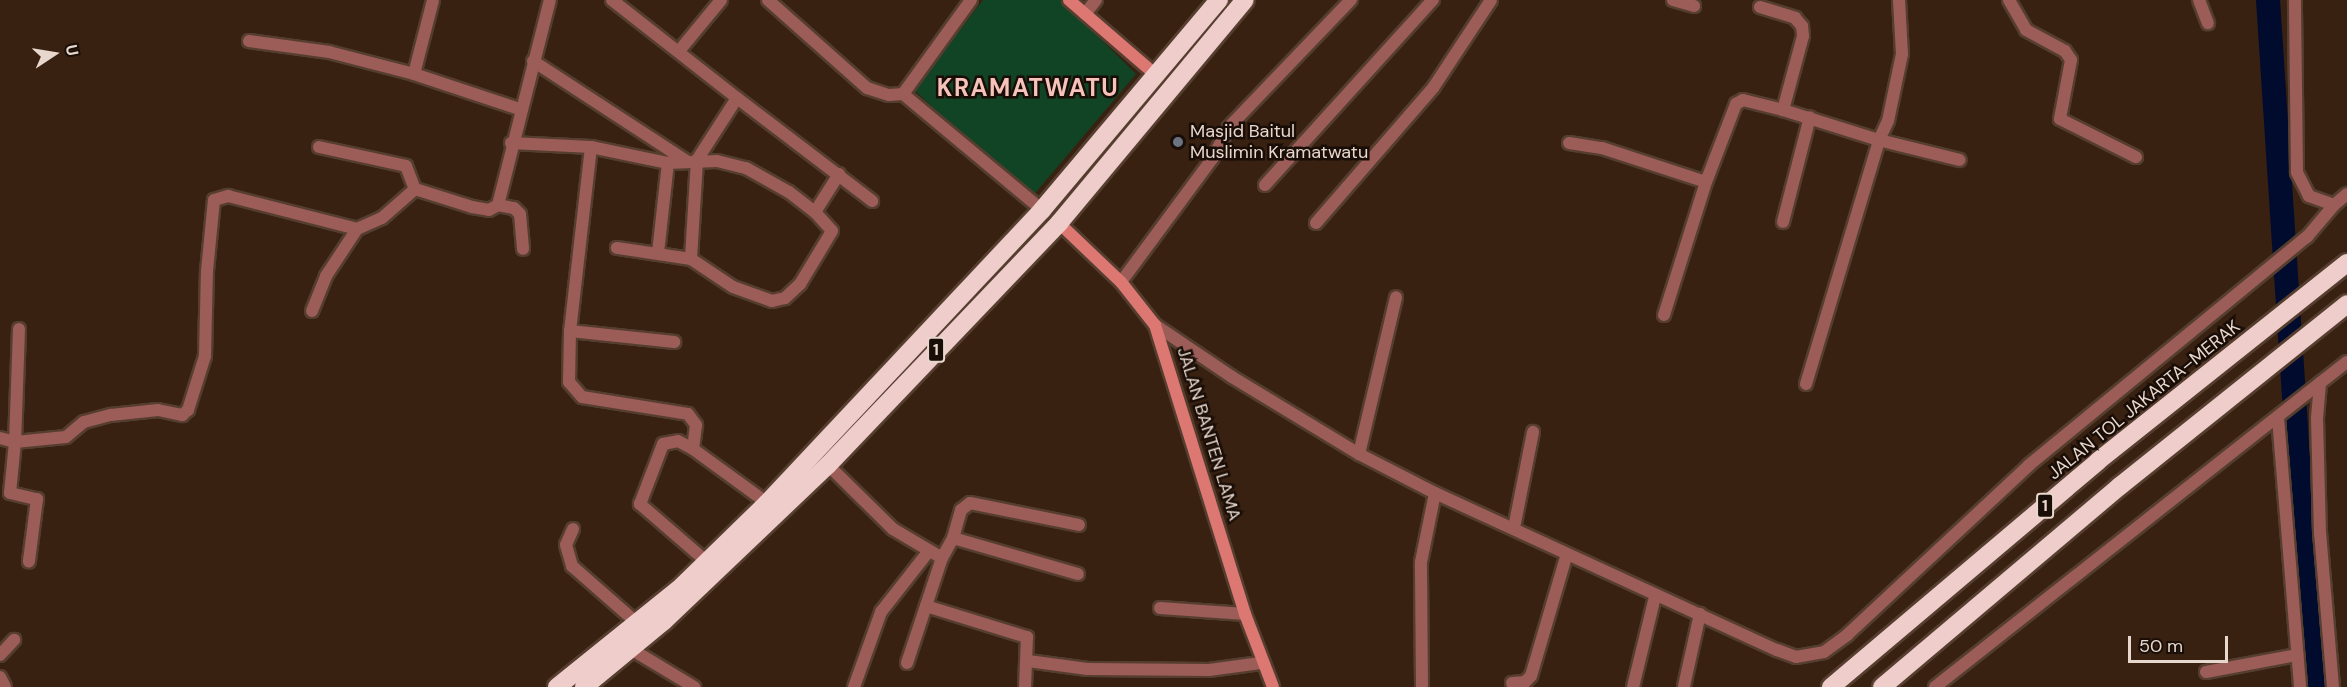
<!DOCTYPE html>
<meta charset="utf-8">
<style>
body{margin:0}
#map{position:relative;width:2347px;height:687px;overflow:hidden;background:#392111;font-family:"DM Sans",sans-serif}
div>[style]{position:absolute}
.green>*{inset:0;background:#114325}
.river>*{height:24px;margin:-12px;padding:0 12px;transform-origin:12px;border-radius:12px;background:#000b2e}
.roads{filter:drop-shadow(2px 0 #553e2f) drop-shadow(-2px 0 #553e2f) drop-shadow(0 2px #553e2f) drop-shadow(0 -2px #553e2f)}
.street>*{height:12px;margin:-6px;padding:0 6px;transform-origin:6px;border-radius:6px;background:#9c5c58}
.secondary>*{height:12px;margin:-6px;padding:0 6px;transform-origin:6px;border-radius:6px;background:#dd7772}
.highway>*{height:18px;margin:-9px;padding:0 9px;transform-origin:9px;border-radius:9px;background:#eecdca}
.dots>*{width:16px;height:16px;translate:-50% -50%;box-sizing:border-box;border:3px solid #190e07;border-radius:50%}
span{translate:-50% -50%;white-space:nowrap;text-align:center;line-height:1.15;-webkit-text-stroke:5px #190e07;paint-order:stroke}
.shield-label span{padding:2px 4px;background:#190e07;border:2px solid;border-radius:4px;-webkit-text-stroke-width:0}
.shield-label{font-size:16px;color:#e8d7cd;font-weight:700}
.poi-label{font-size:18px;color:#e8d7cd}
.left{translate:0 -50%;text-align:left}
.street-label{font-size:18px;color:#e8d7cd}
.district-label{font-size:24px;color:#f6c3ba;font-weight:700;letter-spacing:1.5px}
.north{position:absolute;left:24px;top:24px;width:60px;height:60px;-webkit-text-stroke:4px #190e07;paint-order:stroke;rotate:78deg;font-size:16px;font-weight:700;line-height:24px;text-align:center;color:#e8d7cd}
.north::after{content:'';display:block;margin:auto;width:21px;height:27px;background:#e8d7cd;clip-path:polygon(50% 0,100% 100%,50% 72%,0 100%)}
.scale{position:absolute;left:2128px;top:636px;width:100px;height:27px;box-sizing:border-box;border:3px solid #e8d7cd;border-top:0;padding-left:8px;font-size:18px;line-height:21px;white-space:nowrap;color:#e8d7cd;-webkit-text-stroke:4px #190e07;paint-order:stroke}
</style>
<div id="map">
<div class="green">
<i style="clip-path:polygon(983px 0,1061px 0,1136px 74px,1031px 198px,914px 90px)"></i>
</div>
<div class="river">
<i style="left:2268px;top:0;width:688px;rotate:86.25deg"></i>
</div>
<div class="roads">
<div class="street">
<i style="left:612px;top:0;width:159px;rotate:38.1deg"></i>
<i style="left:737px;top:98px;width:74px;rotate:122.8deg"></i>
<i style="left:697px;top:160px;width:99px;rotate:93.5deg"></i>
<i style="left:768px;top:0;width:132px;rotate:41.6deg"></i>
<i style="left:867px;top:88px;width:23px;rotate:18deg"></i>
<i style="left:889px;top:95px;width:14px;rotate:-4deg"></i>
<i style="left:903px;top:94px;width:181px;rotate:39.8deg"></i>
<i style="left:1673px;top:0;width:22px;rotate:16deg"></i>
<i style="left:2009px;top:0;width:34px;rotate:60deg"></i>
<i style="left:2026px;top:30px;width:44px;rotate:28.3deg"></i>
<i style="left:2065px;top:51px;width:11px;rotate:56deg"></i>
<i style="left:2071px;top:60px;width:60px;rotate:100.6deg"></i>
<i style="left:2060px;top:119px;width:85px;rotate:26.6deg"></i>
<i style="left:2199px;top:0;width:25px;rotate:69deg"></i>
<i style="left:1760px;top:7px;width:37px;rotate:17deg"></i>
<i style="left:1795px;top:18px;width:11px;rotate:49deg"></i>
<i style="left:1802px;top:26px;width:10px;rotate:84deg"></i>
<i style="left:1803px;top:36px;width:77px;rotate:105.1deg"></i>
<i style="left:1085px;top:14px;width:18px;rotate:-52deg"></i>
<i style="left:249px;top:41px;width:81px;rotate:7.8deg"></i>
<i style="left:329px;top:52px;width:88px;rotate:14.5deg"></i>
<i style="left:414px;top:74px;width:111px;rotate:18.4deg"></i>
<i style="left:679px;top:51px;width:66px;rotate:-50.5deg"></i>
<i style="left:533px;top:61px;width:185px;rotate:33.1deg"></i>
<i style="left:414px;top:74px;width:76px;rotate:-75.6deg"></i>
<i style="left:903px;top:94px;width:116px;rotate:-54.1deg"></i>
<i style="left:737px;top:98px;width:170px;rotate:37.3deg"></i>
<i style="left:511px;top:143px;width:80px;rotate:2.9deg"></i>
<i style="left:591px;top:147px;width:79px;rotate:11.7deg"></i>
<i style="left:668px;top:163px;width:49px;rotate:-2.3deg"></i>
<i style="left:717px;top:161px;width:30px;rotate:14deg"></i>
<i style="left:746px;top:168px;width:49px;rotate:29.2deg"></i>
<i style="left:789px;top:192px;width:33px;rotate:38deg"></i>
<i style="left:815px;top:212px;width:25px;rotate:48deg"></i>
<i style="left:832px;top:231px;width:62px;rotate:121.1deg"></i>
<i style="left:800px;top:284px;width:21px;rotate:137deg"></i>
<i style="left:785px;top:298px;width:13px;rotate:167deg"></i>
<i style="left:772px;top:301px;width:41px;rotate:-160.3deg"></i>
<i style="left:733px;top:287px;width:50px;rotate:-146.3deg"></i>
<i style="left:691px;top:259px;width:75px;rotate:-171.5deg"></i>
<i style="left:1569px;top:143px;width:33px;rotate:9deg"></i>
<i style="left:1602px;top:148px;width:109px;rotate:18.1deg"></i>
<i style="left:319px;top:147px;width:89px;rotate:12.3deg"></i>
<i style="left:406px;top:166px;width:25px;rotate:69deg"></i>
<i style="left:415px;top:189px;width:60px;rotate:17.5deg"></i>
<i style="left:472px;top:207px;width:17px;rotate:10deg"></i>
<i style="left:489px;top:210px;width:10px;rotate:-29deg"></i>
<i style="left:498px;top:205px;width:211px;rotate:-75.8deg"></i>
<i style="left:591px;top:147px;width:185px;rotate:96.5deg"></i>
<i style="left:570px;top:331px;width:51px;rotate:91.1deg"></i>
<i style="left:569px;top:382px;width:20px;rotate:49deg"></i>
<i style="left:582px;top:397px;width:107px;rotate:9.1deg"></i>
<i style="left:688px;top:414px;width:14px;rotate:54deg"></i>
<i style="left:696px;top:425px;width:24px;rotate:97deg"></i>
<i style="left:1265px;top:185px;width:250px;rotate:-47.8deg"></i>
<i style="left:498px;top:205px;width:16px;rotate:11deg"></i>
<i style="left:514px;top:208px;width:8px;rotate:45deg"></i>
<i style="left:520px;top:214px;width:35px;rotate:85deg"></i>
<i style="left:2334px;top:205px;width:17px;rotate:-40deg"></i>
<i style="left:815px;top:212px;width:45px;rotate:-57.7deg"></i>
<i style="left:1783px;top:222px;width:108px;rotate:-75.6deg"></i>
<i style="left:1316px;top:223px;width:179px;rotate:-49.1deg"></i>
<i style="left:1433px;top:88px;width:105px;rotate:-56.6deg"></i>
<i style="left:658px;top:253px;width:91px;rotate:-83.7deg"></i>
<i style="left:1121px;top:282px;width:153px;rotate:-53.5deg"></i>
<i style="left:1212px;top:159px;width:36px;rotate:-62deg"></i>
<i style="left:1229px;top:127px;width:176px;rotate:-46.2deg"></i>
<i style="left:312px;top:311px;width:38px;rotate:-68deg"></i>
<i style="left:326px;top:276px;width:56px;rotate:-56.6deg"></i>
<i style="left:1664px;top:315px;width:139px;rotate:-72.5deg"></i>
<i style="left:1706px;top:182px;width:84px;rotate:-69deg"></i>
<i style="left:1736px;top:104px;width:8px;rotate:-30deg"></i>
<i style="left:1743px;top:100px;width:41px;rotate:14deg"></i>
<i style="left:1783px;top:110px;width:101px;rotate:17.4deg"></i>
<i style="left:1879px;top:140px;width:21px;rotate:-65deg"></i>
<i style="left:1888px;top:121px;width:68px;rotate:-78.2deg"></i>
<i style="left:1902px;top:54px;width:54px;rotate:-93.2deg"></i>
<i style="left:1155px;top:325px;width:93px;rotate:34deg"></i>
<i style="left:1232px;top:377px;width:149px;rotate:31.2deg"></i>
<i style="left:1359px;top:454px;width:85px;rotate:27.2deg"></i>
<i style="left:1435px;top:493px;width:376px;rotate:24.7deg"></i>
<i style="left:1777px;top:650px;width:20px;rotate:20deg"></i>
<i style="left:1796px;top:657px;width:28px;rotate:-10deg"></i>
<i style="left:1824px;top:652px;width:29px;rotate:-36deg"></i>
<i style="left:1847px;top:635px;width:249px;rotate:-43deg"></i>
<i style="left:2029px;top:465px;width:360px;rotate:-39.4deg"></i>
<i style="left:2307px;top:237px;width:42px;rotate:-49.8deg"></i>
<i style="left:2334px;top:205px;width:27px;rotate:-160deg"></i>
<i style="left:2309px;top:196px;width:27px;rotate:-117deg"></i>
<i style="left:2297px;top:172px;width:172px;rotate:-90.7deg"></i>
<i style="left:19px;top:329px;width:113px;rotate:92deg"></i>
<i style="left:15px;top:442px;width:51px;rotate:-5.6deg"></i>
<i style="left:66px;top:437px;width:23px;rotate:-40deg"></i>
<i style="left:84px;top:422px;width:28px;rotate:-15deg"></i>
<i style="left:111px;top:415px;width:47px;rotate:-6.1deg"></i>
<i style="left:158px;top:410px;width:25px;rotate:12deg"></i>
<i style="left:182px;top:415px;width:8px;rotate:-40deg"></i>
<i style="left:188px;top:410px;width:57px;rotate:-72.5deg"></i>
<i style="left:205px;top:356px;width:85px;rotate:-88.7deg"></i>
<i style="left:207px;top:271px;width:71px;rotate:-84.4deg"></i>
<i style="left:214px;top:200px;width:15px;rotate:-16deg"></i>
<i style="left:228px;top:196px;width:133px;rotate:14.3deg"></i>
<i style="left:357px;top:229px;width:27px;rotate:-24deg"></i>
<i style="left:382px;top:218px;width:44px;rotate:-41.3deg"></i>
<i style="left:570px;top:331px;width:105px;rotate:6deg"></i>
<i style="left:1806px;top:384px;width:255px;rotate:-73.3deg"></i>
<i style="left:1879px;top:140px;width:83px;rotate:13.9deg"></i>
<i style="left:2278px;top:418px;width:270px;rotate:85.3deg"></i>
<i style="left:0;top:438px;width:16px;rotate:15deg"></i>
<i style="left:15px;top:442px;width:51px;rotate:95.6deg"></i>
<i style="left:10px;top:493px;width:28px;rotate:13deg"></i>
<i style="left:37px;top:499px;width:63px;rotate:97.4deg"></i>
<i style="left:1359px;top:454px;width:161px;rotate:-76.7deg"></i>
<i style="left:828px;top:465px;width:91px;rotate:44.6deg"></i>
<i style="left:893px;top:529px;width:57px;rotate:30.6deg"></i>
<i style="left:942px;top:558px;width:23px;rotate:-61deg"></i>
<i style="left:953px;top:538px;width:130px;rotate:16.1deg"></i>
<i style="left:1514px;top:528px;width:98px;rotate:-78.8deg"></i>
<i style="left:573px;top:529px;width:17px;rotate:114deg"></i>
<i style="left:566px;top:545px;width:22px;rotate:74deg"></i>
<i style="left:572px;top:566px;width:88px;rotate:41.3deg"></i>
<i style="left:953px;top:538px;width:29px;rotate:-74deg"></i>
<i style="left:961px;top:510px;width:11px;rotate:-38deg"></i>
<i style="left:970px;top:503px;width:111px;rotate:11.4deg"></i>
<i style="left:707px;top:562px;width:89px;rotate:-139.1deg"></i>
<i style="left:640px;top:504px;width:64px;rotate:-69deg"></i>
<i style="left:663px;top:444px;width:15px;rotate:-11deg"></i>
<i style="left:678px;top:441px;width:17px;rotate:28deg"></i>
<i style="left:693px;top:449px;width:92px;rotate:36.1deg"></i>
<i style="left:926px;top:606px;width:106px;rotate:17.1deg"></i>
<i style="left:1027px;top:637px;width:50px;rotate:92.3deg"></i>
<i style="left:1160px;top:608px;width:85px;rotate:4deg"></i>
<i style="left:631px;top:649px;width:74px;rotate:31.1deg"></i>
<i style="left:0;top:655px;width:21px;rotate:-47deg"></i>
<i style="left:1028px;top:661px;width:60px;rotate:7.7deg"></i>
<i style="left:1087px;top:669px;width:122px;rotate:0.5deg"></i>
<i style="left:1209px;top:670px;width:52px;rotate:-7.7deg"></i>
<i style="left:907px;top:663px;width:111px;rotate:-71.6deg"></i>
<i style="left:2206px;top:672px;width:93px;rotate:-10.6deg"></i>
<i style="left:0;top:677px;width:11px;rotate:63deg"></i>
<i style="left:1512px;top:683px;width:13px;rotate:-4deg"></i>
<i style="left:1525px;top:682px;width:8px;rotate:-45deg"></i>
<i style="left:1531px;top:676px;width:127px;rotate:-73.6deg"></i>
<i style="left:1684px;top:686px;width:74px;rotate:-77.5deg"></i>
<i style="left:854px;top:687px;width:80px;rotate:-70.2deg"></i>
<i style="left:881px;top:612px;width:76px;rotate:-51.9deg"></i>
<i style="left:1422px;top:687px;width:125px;rotate:-90.5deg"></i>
<i style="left:1421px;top:562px;width:70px;rotate:-78.5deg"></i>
<i style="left:1633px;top:687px;width:93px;rotate:-76.3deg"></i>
<i style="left:1935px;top:687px;width:491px;rotate:-38.3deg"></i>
<i style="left:2333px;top:687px;width:155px;rotate:-94.8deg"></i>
<i style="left:2320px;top:533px;width:115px;rotate:-91.5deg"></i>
<i style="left:2317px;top:418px;width:35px;rotate:-85deg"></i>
<i style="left:2320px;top:383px;width:34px;rotate:-38deg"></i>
</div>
<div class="secondary">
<i style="left:1069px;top:0;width:115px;rotate:40.8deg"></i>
<i style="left:1059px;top:223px;width:86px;rotate:43.6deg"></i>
<i style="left:1121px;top:282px;width:55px;rotate:51.7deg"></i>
<i style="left:1155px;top:325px;width:303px;rotate:72.7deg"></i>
<i style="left:1245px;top:614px;width:78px;rotate:69deg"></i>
</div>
<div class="highway">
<i style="left:557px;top:687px;width:161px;rotate:-38.9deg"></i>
<i style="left:682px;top:586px;width:119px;rotate:-44.3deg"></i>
<i style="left:767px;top:503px;width:402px;rotate:-46.8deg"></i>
<i style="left:1042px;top:210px;width:275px;rotate:-49.9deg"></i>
<i style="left:584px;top:687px;width:104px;rotate:-39.5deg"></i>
<i style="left:664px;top:621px;width:226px;rotate:-43.6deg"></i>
<i style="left:828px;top:465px;width:335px;rotate:-46.3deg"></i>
<i style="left:1059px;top:223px;width:290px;rotate:-50.2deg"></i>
<i style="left:1831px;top:687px;width:350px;rotate:-40.2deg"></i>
<i style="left:2098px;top:461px;width:318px;rotate:-38.5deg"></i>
<i style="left:1882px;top:687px;width:312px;rotate:-40.2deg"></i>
<i style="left:2120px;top:486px;width:291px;rotate:-38.7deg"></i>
</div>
</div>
<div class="dots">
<i style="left:1178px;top:142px;background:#6b7280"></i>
</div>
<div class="shield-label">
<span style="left:936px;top:350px">1</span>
<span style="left:2045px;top:506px">1</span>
</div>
<div class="poi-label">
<span class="left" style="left:1190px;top:142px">Masjid Baitul<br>Muslimin Kramatwatu</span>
</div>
<div class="street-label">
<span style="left:2144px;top:400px;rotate:-39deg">JALAN TOL JAKARTA–MERAK</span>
<span style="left:1209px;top:434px;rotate:73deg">JALAN BANTEN LAMA</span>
</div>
<div class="district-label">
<span style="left:1028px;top:88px">KRAMATWATU</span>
</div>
<div class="north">U</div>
<div class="scale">50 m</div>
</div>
